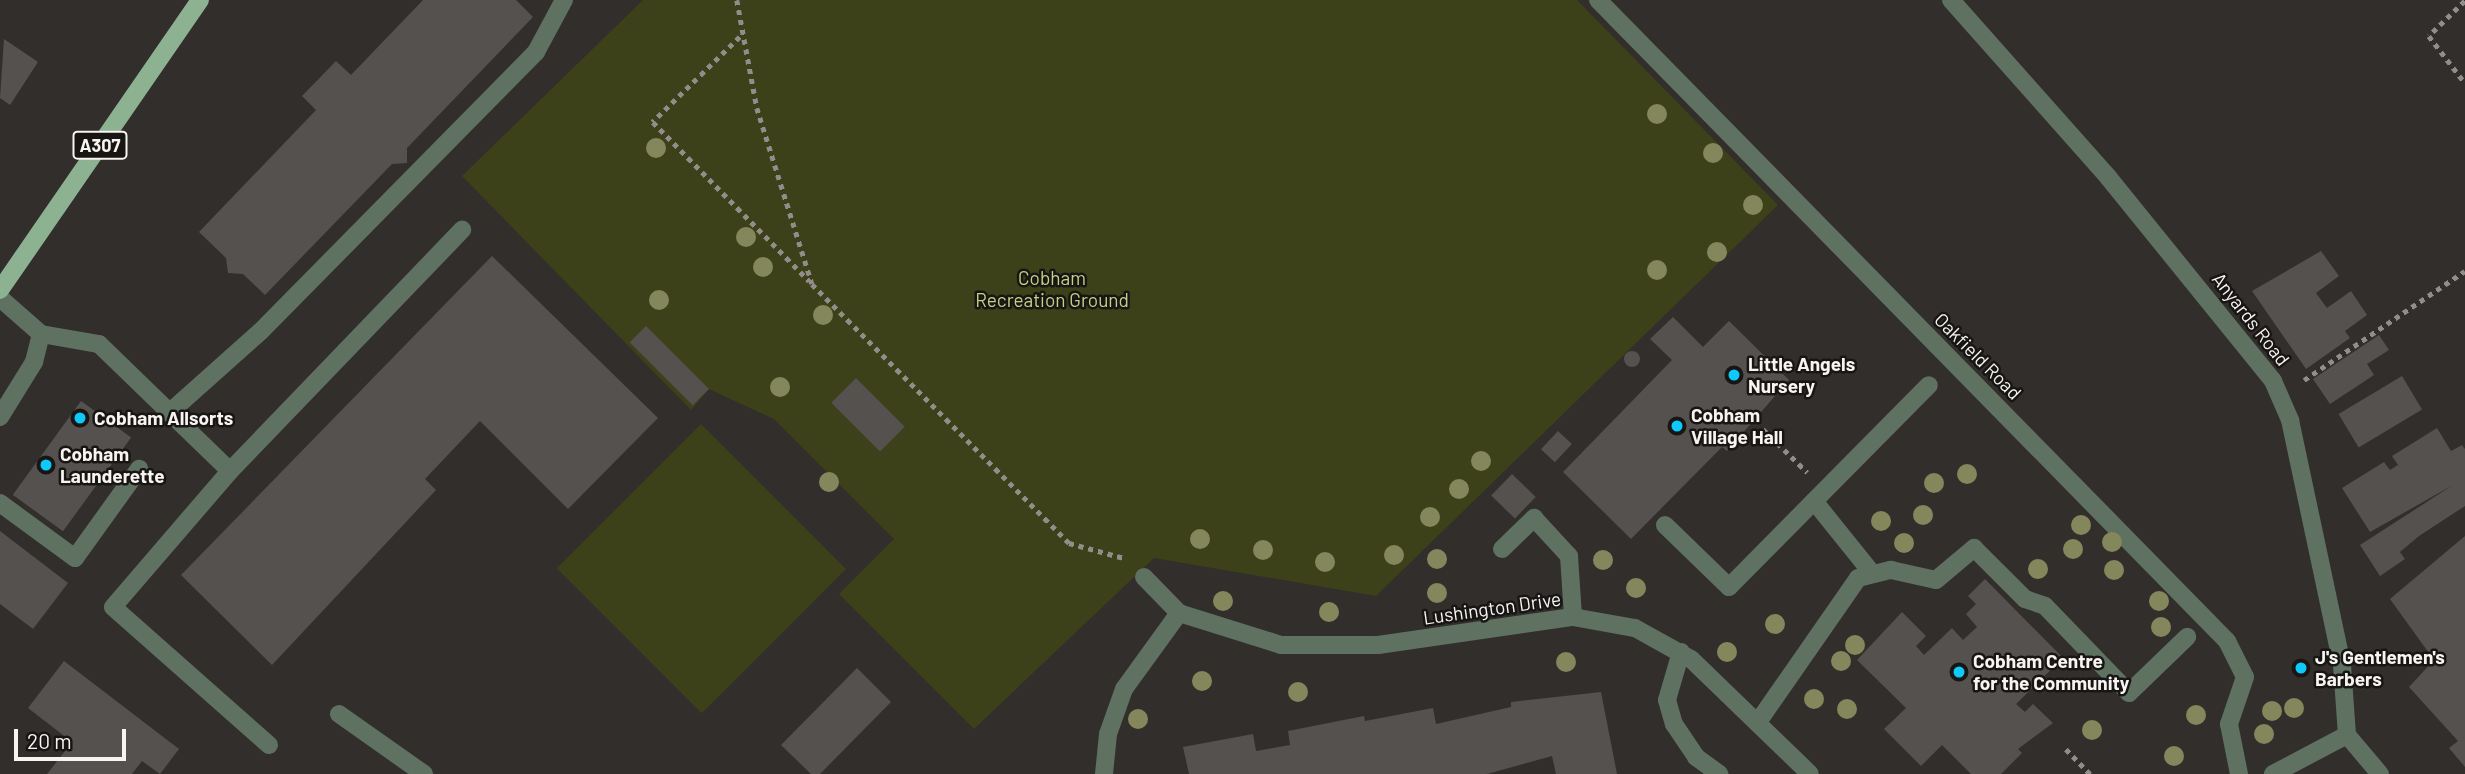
<!DOCTYPE html>
<style>
body{margin:0}
#map{position:relative;width:2465px;height:774px;overflow:hidden;background:#322e2b;font-family:Barlow,sans-serif}
div>[style]{position:absolute}
.green>*{inset:0;background:#3c4119;transform-origin:0 0}
.building>*{inset:0;background:#55514e;transform-origin:0 0}
.round{border-radius:50%}
.path>*{height:4.5px;margin-top:-2.25px;transform-origin:0;background:repeating-linear-gradient(90deg,#918d8b 0 5px,transparent 0 10px)}
.minor>*{height:18px;margin:-9px;padding:0 9px;transform-origin:9px;border-radius:9px;background:#5f7161}
.major>*{height:18px;margin:-9px;padding:0 9px;transform-origin:9px;border-radius:9px;background:#8db292}
.trees>*{width:20px;height:20px;margin:-10px;border-radius:50%;background:#83875b}
.dots>*{width:19px;height:19px;translate:-50% -50%;box-sizing:border-box;border:4px solid #181615;border-radius:50%}
span{translate:-50% -50%;white-space:nowrap;text-align:center;line-height:1.15;-webkit-text-stroke:5px #181615;paint-order:stroke}
.shield-label span{padding:2px 5px;background:#181615;border:2px solid;border-radius:5px;-webkit-text-stroke-width:0}
.shield-label{font-size:18px;color:#f7f4f2;font-weight:700}
.park-label{font-size:19px;color:#c5d083}
.street-label{font-size:19px;color:#f7f4f2}
.poi-label{font-size:19px;color:#f7f4f2;font-weight:700}
.left{translate:0 -50%;text-align:left}
.scale{position:absolute;left:14px;top:729px;width:112px;height:32px;box-sizing:border-box;border:4px solid #f7f4f2;border-top:0;padding-left:9px;font-size:21px;line-height:24px;white-space:nowrap;color:#f7f4f2;-webkit-text-stroke:5px #181615;paint-order:stroke}
</style>
<div id="map">
<div class="green">
<i style="clip-path:polygon(643px 0,1577px 0,1778px 205px,1376px 596px,1154px 558px,974px 729px,839px 594px,894px 539px,774px 419px,709px 389px,691px 410px,462px 176px)"></i>
<i style="left:701px;top:424px;width:205px;height:204px;rotate:45deg"></i>
</div>
<div class="building">
<i style="clip-path:polygon(423px 0,516px 0,533px 17px,407px 148px,407px 163px,392px 164px,265px 295px,243px 274px,228px 273px,226px 258px,199px 232px,316px 110px,302px 96px,336px 61px,351px 75px)"></i>
<i style="clip-path:polygon(4px 39px,38px 62px,10px 105px,0 98px)"></i>
<i style="clip-path:polygon(2321px 251px,2339px 276px,2316px 293px,2327px 308px,2351px 291px,2367px 315px,2345px 331px,2350px 338px,2306px 369px,2252px 291px)"></i>
<i style="clip-path:polygon(492px 256px,658px 418px,568px 509px,480px 421px,425px 479px,436px 490px,272px 665px,181px 575px)"></i>
<i style="clip-path:polygon(1673px 317px,1703px 347px,1729px 321px,1789px 380px,1727px 451px,1722px 447px,1631px 539px,1563px 472px,1672px 360px,1650px 339px)"></i>
<i style="left:646px;top:326px;width:89px;height:23px;rotate:45deg"></i>
<i style="clip-path:polygon(2379px 335px,2389px 350px,2367px 364px,2374px 375px,2330px 404px,2313px 379px)"></i>
<i class="round" style="left:1624px;top:351px;width:16px;height:16px"></i>
<i style="left:2402px;top:376px;width:39px;height:74px;rotate:59deg"></i>
<i style="left:856px;top:378px;width:69px;height:35px;rotate:45deg"></i>
<i style="left:81px;top:401px;width:62px;height:116px;rotate:36deg"></i>
<i style="clip-path:polygon(2437px 428px,2451px 451px,2462px 445px,2465px 449px,2465px 506px,2419px 536px,2400px 552px,2405px 559px,2380px 576px,2360px 545px,2453px 485px,2370px 532px,2342px 488px,2384px 462px,2390px 470px,2398px 465px,2392px 456px)"></i>
<i style="left:1558px;top:431px;width:19px;height:25px;rotate:43deg"></i>
<i style="left:1512px;top:474px;width:33px;height:30px;rotate:44deg"></i>
<i style="clip-path:polygon(0 531px,68px 583px,33px 629px,0 604px)"></i>
<i style="clip-path:polygon(2465px 536px,2465px 767px,2449px 748px,2458px 741px,2409px 687px,2434px 660px,2390px 599px)"></i>
<i style="clip-path:polygon(1985px 579px,2063px 658px,2016px 704px,2025px 712px,2033px 704px,2053px 723px,2018px 749px,2022px 753px,2001px 774px,1971px 774px,1942px 745px,1921px 766px,1884px 729px,1906px 708px,1857px 660px,1902px 612px,1926px 636px,1916px 646px,1924px 655px,1952px 628px,1963px 640px,1977px 627px,1966px 614px,1976px 604px,1968px 596px)"></i>
<i style="clip-path:polygon(64px 661px,179px 749px,160px 774px,142px 761px,132px 774px,47px 774px,72px 742px,28px 708px)"></i>
<i style="clip-path:polygon(857px 668px,891px 702px,820px 774px,811px 774px,781px 745px)"></i>
<i style="clip-path:polygon(1601px 692px,1617px 774px,1556px 774px,1552px 756px,1487px 774px,1189px 774px,1183px 747px,1253px 734px,1256px 751px,1290px 745px,1288px 731px,1364px 716px,1365px 721px,1433px 708px,1436px 724px,1511px 707px,1511px 702px)"></i>
</div>
<div class="path">
<i style="left:737px;top:0;width:110px;rotate:79.5deg"></i>
<i style="left:757px;top:108px;width:184px;rotate:72.6deg"></i>
<i style="left:812px;top:284px;width:365px;rotate:45.2deg"></i>
<i style="left:1069px;top:543px;width:57px;rotate:15.3deg"></i>
<i style="left:2465px;top:1px;width:50px;rotate:135.8deg"></i>
<i style="left:2429px;top:36px;width:59px;rotate:52.5deg"></i>
<i style="left:740px;top:37px;width:122px;rotate:135.7deg"></i>
<i style="left:653px;top:122px;width:223px;rotate:45.5deg"></i>
<i style="left:2304px;top:380px;width:194px;rotate:-34.1deg"></i>
<i style="left:1763px;top:429px;width:62px;rotate:44.3deg"></i>
<i style="left:2066px;top:749px;width:35px;rotate:46deg"></i>
</div>
<div class="minor">
<i style="left:1598px;top:0;width:898px;rotate:45.54deg"></i>
<i style="left:2227px;top:641px;width:40px;rotate:63.4deg"></i>
<i style="left:2245px;top:677px;width:50px;rotate:108.8deg"></i>
<i style="left:2229px;top:724px;width:51px;rotate:78.7deg"></i>
<i style="left:1951px;top:0;width:237px;rotate:48.4deg"></i>
<i style="left:2108px;top:177px;width:262px;rotate:51deg"></i>
<i style="left:2273px;top:381px;width:43px;rotate:66.4deg"></i>
<i style="left:2290px;top:420px;width:250px;rotate:78deg"></i>
<i style="left:2342px;top:665px;width:70px;rotate:85.9deg"></i>
<i style="left:2347px;top:735px;width:51px;rotate:49.8deg"></i>
<i style="left:0;top:298px;width:55px;rotate:41.3deg"></i>
<i style="left:41px;top:334px;width:59px;rotate:9.8deg"></i>
<i style="left:99px;top:344px;width:182px;rotate:44.1deg"></i>
<i style="left:169px;top:413px;width:122px;rotate:-41.7deg"></i>
<i style="left:260px;top:332px;width:393px;rotate:-45.4deg"></i>
<i style="left:536px;top:52px;width:59px;rotate:-61.7deg"></i>
<i style="left:0;top:417px;width:65px;rotate:-58.3deg"></i>
<i style="left:34px;top:362px;width:29px;rotate:-76deg"></i>
<i style="left:1814px;top:501px;width:91px;rotate:51.2deg"></i>
<i style="left:0;top:503px;width:93px;rotate:36.3deg"></i>
<i style="left:75px;top:558px;width:110px;rotate:-54.3deg"></i>
<i style="left:1665px;top:525px;width:89px;rotate:44.1deg"></i>
<i style="left:1729px;top:587px;width:284px;rotate:-45.3deg"></i>
<i style="left:1502px;top:549px;width:45px;rotate:-44.1deg"></i>
<i style="left:1534px;top:518px;width:52px;rotate:47.4deg"></i>
<i style="left:1569px;top:556px;width:61px;rotate:86.2deg"></i>
<i style="left:1144px;top:577px;width:50px;rotate:45.8deg"></i>
<i style="left:1179px;top:613px;width:107px;rotate:17.4deg"></i>
<i style="left:1281px;top:645px;width:97px"></i>
<i style="left:1378px;top:645px;width:197px;rotate:-8.2deg"></i>
<i style="left:1573px;top:617px;width:63px;rotate:10.1deg"></i>
<i style="left:1635px;top:628px;width:64px;rotate:29deg"></i>
<i style="left:1691px;top:659px;width:165px;rotate:44deg"></i>
<i style="left:1681px;top:652px;width:50px;rotate:106.3deg"></i>
<i style="left:1667px;top:700px;width:25px;rotate:74deg"></i>
<i style="left:1674px;top:724px;width:40px;rotate:56deg"></i>
<i style="left:1696px;top:757px;width:29px;rotate:36deg"></i>
<i style="left:339px;top:714px;width:104px;rotate:35.2deg"></i>
<i style="left:1758px;top:722px;width:175px;rotate:-55.2deg"></i>
<i style="left:1858px;top:578px;width:34px;rotate:-14deg"></i>
<i style="left:1891px;top:570px;width:46px;rotate:12.5deg"></i>
<i style="left:1936px;top:580px;width:50px;rotate:-40.1deg"></i>
<i style="left:1974px;top:548px;width:72px;rotate:45deg"></i>
<i style="left:2025px;top:599px;width:21px;rotate:19deg"></i>
<i style="left:2045px;top:606px;width:121px;rotate:46deg"></i>
<i style="left:2129px;top:693px;width:81px;rotate:-44deg"></i>
<i style="left:269px;top:745px;width:208px;rotate:-138.5deg"></i>
<i style="left:113px;top:607px;width:179px;rotate:-49.3deg"></i>
<i style="left:230px;top:471px;width:335px;rotate:-46.1deg"></i>
<i style="left:1104px;top:774px;width:40px;rotate:-84.3deg"></i>
<i style="left:1108px;top:734px;width:48px;rotate:-70.4deg"></i>
<i style="left:1124px;top:689px;width:94px;rotate:-54.1deg"></i>
<i style="left:2273px;top:774px;width:84px;rotate:-27.8deg"></i>
</div>
<div class="major">
<i style="left:0;top:290px;width:352px;rotate:-55.4deg"></i>
</div>
<div class="trees">
<i style="left:1657px;top:114px"></i>
<i style="left:656px;top:148px"></i>
<i style="left:1713px;top:153px"></i>
<i style="left:1753px;top:205px"></i>
<i style="left:746px;top:237px"></i>
<i style="left:1717px;top:252px"></i>
<i style="left:763px;top:267px"></i>
<i style="left:1657px;top:270px"></i>
<i style="left:659px;top:300px"></i>
<i style="left:823px;top:315px"></i>
<i style="left:780px;top:387px"></i>
<i style="left:1481px;top:461px"></i>
<i style="left:1967px;top:474px"></i>
<i style="left:829px;top:482px"></i>
<i style="left:1934px;top:483px"></i>
<i style="left:1459px;top:489px"></i>
<i style="left:1923px;top:515px"></i>
<i style="left:1430px;top:517px"></i>
<i style="left:1881px;top:521px"></i>
<i style="left:2081px;top:525px"></i>
<i style="left:1200px;top:539px"></i>
<i style="left:2112px;top:542px"></i>
<i style="left:1904px;top:543px"></i>
<i style="left:2073px;top:549px"></i>
<i style="left:1263px;top:550px"></i>
<i style="left:1394px;top:555px"></i>
<i style="left:1437px;top:559px"></i>
<i style="left:1603px;top:560px"></i>
<i style="left:1325px;top:562px"></i>
<i style="left:2038px;top:569px"></i>
<i style="left:2114px;top:570px"></i>
<i style="left:1636px;top:588px"></i>
<i style="left:1437px;top:593px"></i>
<i style="left:1223px;top:601px"></i>
<i style="left:2159px;top:601px"></i>
<i style="left:1329px;top:612px"></i>
<i style="left:1775px;top:624px"></i>
<i style="left:2161px;top:627px"></i>
<i style="left:1855px;top:645px"></i>
<i style="left:1727px;top:652px"></i>
<i style="left:1841px;top:661px"></i>
<i style="left:1566px;top:662px"></i>
<i style="left:1202px;top:681px"></i>
<i style="left:1298px;top:692px"></i>
<i style="left:1814px;top:699px"></i>
<i style="left:2294px;top:708px"></i>
<i style="left:1847px;top:709px"></i>
<i style="left:2272px;top:711px"></i>
<i style="left:2196px;top:715px"></i>
<i style="left:1138px;top:719px"></i>
<i style="left:2092px;top:730px"></i>
<i style="left:2264px;top:734px"></i>
<i style="left:2174px;top:756px"></i>
</div>
<div class="dots">
<i style="left:1734px;top:375px;background:#0ecafa"></i>
<i style="left:80px;top:418px;background:#0ecafa"></i>
<i style="left:1677px;top:426px;background:#0ecafa"></i>
<i style="left:46px;top:465px;background:#0ecafa"></i>
<i style="left:2301px;top:668px;background:#0ecafa"></i>
<i style="left:1959px;top:672px;background:#0ecafa"></i>
</div>
<div class="shield-label">
<span style="left:100px;top:145px">A307</span>
</div>
<div class="park-label">
<span style="left:1052px;top:289px">Cobham<br>Recreation Ground</span>
</div>
<div class="street-label">
<span style="left:2251px;top:319px;rotate:52deg">Anyards Road</span>
<span style="left:1978px;top:356px;rotate:45deg">Oakfield Road</span>
<span style="left:1492px;top:608px;rotate:-8deg">Lushington Drive</span>
</div>
<div class="poi-label">
<span class="left" style="left:1748px;top:375px">Little Angels<br>Nursery</span>
<span class="left" style="left:1691px;top:426px">Cobham<br>Village Hall</span>
<span class="left" style="left:94px;top:418px">Cobham Allsorts</span>
<span class="left" style="left:60px;top:465px">Cobham<br>Launderette</span>
<span class="left" style="left:2315px;top:668px">J's Gentlemen's<br>Barbers</span>
<span class="left" style="left:1973px;top:672px">Cobham Centre<br>for the Community</span>
</div>
<div class="scale">20 m</div>
</div>
